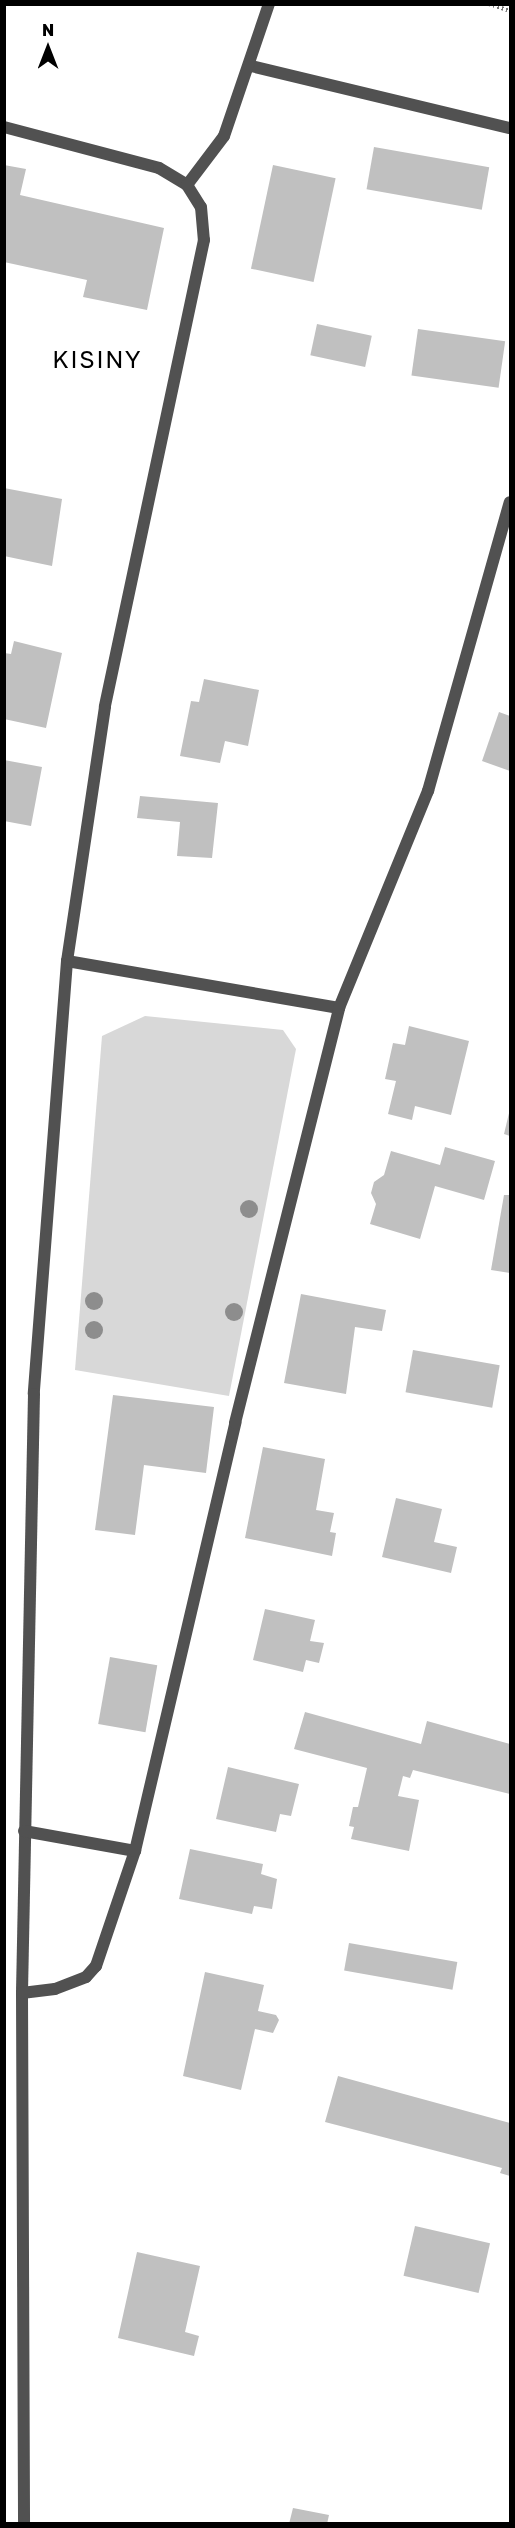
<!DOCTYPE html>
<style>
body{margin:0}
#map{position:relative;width:515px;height:2528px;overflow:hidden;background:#fff;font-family:"Golos Text",sans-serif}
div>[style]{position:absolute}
.green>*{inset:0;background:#d8d8d8}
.building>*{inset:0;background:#c0c0c0;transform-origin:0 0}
.path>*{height:4px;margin-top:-2px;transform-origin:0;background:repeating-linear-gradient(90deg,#737373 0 1.5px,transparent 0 4.5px)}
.street>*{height:12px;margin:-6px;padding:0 6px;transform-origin:6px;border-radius:6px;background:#515151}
.trees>*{width:18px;height:18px;margin:-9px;border-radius:50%;background:#8d8d8d}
span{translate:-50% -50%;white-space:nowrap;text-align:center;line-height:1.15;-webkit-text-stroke:5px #fff;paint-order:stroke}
.quarter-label{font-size:24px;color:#000;letter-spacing:1.5px}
.frame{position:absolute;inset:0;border:6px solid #000;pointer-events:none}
.north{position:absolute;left:18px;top:18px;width:60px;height:60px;-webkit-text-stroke:4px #fff;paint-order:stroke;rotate:0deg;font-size:16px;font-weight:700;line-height:24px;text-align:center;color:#000}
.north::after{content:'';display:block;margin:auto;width:21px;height:27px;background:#000;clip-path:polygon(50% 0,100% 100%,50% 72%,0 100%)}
</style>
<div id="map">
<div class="green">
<i style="clip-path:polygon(145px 1016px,283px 1030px,296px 1049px,229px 1396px,75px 1370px,102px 1036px)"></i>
</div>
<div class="building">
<i style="left:374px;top:147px;width:117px;height:43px;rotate:10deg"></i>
<i style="clip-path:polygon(4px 165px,26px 169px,20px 195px,164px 228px,147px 310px,83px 297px,87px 280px,4px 262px)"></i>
<i style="left:273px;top:165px;width:64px;height:106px;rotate:12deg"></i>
<i style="left:317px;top:324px;width:56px;height:32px;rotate:12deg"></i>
<i style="left:418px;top:329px;width:88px;height:47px;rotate:8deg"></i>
<i style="clip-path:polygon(4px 488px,62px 499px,52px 566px,4px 556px)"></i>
<i style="clip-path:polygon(14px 641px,62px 653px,46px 728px,4px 719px,4px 653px,11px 654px)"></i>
<i style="clip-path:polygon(204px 679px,259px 690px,248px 746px,225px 741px,220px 763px,180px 756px,191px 701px,199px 702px)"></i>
<i style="clip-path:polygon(499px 712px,510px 716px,510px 771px,482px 761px)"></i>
<i style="clip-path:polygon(4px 760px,42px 767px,31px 826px,4px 821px)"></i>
<i style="clip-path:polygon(140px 796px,218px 803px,212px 858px,177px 856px,180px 822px,137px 818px)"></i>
<i style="clip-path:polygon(409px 1026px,469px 1041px,451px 1115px,415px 1106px,412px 1120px,388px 1114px,396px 1081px,385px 1079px,393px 1043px,405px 1045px)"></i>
<i style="clip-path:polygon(510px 1109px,510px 1136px,504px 1134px)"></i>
<i style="clip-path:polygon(445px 1147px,495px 1161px,484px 1200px,435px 1186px,420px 1239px,370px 1224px,376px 1204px,371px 1193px,374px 1182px,384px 1175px,391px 1151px,440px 1165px)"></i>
<i style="clip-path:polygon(504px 1195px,510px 1195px,510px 1273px,491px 1270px)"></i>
<i style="clip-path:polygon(301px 1294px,386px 1310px,382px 1331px,355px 1327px,346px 1394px,284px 1383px)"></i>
<i style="left:413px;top:1350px;width:88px;height:43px;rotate:10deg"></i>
<i style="clip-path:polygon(113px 1395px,214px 1407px,206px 1473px,144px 1465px,135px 1535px,95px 1530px)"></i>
<i style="clip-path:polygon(263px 1447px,325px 1459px,316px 1510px,334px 1513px,330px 1532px,336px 1533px,332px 1556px,245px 1538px)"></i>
<i style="clip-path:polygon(396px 1498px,442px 1509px,434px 1542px,457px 1547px,451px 1573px,382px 1557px)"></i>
<i style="clip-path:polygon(265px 1609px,315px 1620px,310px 1641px,324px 1643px,319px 1663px,306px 1660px,303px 1672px,253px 1660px)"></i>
<i style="left:110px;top:1657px;width:48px;height:68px;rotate:10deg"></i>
<i style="clip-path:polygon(305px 1712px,421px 1744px,427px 1721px,510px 1744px,510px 1794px,413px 1770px,410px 1778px,403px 1776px,398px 1796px,419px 1800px,409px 1851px,351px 1839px,354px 1827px,349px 1826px,353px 1807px,358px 1807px,367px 1768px,294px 1749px)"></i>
<i style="clip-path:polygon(228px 1767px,299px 1784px,291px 1816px,280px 1814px,276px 1832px,216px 1819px)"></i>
<i style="clip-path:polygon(190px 1849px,263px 1864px,261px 1874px,277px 1879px,272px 1909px,254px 1906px,252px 1914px,179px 1899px)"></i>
<i style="left:349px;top:1943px;width:110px;height:28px;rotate:10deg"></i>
<i style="clip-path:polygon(205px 1972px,264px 1985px,258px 2011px,276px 2015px,279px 2020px,273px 2033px,255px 2029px,241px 2090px,183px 2076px)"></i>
<i style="clip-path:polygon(338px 2076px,510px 2123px,510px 2176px,500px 2173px,502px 2168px,325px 2122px)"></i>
<i style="left:415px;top:2226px;width:77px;height:51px;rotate:13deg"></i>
<i style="clip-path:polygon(137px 2252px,200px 2266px,185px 2332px,199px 2336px,194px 2356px,118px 2338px)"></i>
<i style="clip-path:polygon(293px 2508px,329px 2515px,327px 2524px,289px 2524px)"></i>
</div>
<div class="path">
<i style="left:489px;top:4px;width:22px;rotate:18deg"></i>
</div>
<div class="street">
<i style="left:251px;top:66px;width:266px;rotate:13.5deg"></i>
<i style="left:4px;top:127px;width:160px;rotate:14.8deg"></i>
<i style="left:159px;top:168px;width:33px;rotate:31deg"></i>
<i style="left:187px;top:185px;width:26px;rotate:58deg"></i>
<i style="left:201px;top:207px;width:33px;rotate:85deg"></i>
<i style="left:204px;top:240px;width:477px;rotate:102deg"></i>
<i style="left:105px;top:707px;width:257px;rotate:98.5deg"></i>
<i style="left:67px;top:961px;width:434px;rotate:94.4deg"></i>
<i style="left:34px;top:1394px;width:599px;rotate:91.15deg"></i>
<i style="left:22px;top:1993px;width:531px;rotate:89.78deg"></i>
<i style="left:187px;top:185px;width:61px;rotate:-52.9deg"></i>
<i style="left:224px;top:136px;width:139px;rotate:-71.2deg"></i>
<i style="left:67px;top:961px;width:276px;rotate:9.8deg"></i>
<i style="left:24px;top:1831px;width:113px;rotate:10.2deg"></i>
<i style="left:22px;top:1993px;width:33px;rotate:-7deg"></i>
<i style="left:55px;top:1989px;width:33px;rotate:-21deg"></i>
<i style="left:86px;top:1977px;width:15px;rotate:-48deg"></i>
<i style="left:96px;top:1966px;width:121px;rotate:-71.3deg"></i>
<i style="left:135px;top:1851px;width:440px;rotate:-76.8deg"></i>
<i style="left:235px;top:1423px;width:428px;rotate:-75.9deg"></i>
<i style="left:339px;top:1008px;width:235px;rotate:-67.7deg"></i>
<i style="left:428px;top:791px;width:300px;rotate:-74.2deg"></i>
</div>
<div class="trees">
<i style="left:249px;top:1209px"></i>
<i style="left:94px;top:1301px"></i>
<i style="left:234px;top:1312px"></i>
<i style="left:94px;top:1330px"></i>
</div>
<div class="quarter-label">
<span style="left:97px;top:359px">KISINY</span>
</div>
<div class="frame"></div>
<div class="north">N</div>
</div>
